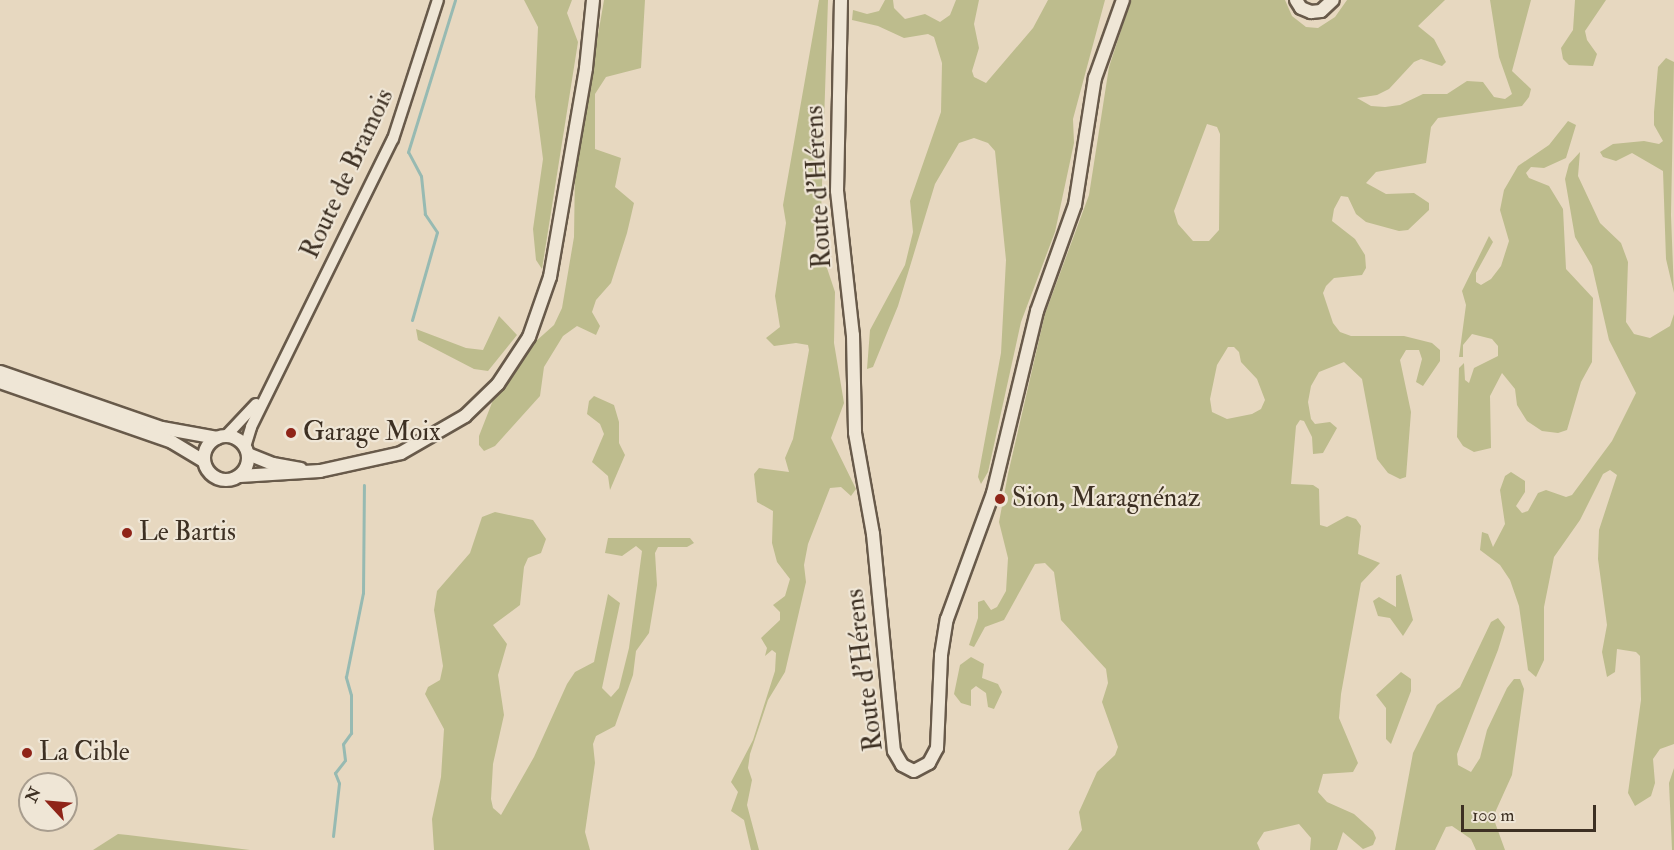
<!DOCTYPE html>
<meta charset="utf-8">
<style>
body{margin:0}
#map{position:relative;width:1674px;height:850px;overflow:hidden;background:#e7d8c0;font-family:"IM FELL Double Pica",serif}
div>[style]{position:absolute}
.green>*{inset:0;background:#bdbc8d}
.stream>*{height:3px;margin:-1.5px;padding:0 1.5px;transform-origin:1.5px;border-radius:1.5px;background:#97bab2}
.roads{filter:drop-shadow(2px 0 #685a4a) drop-shadow(-2px 0 #685a4a) drop-shadow(0 2px #685a4a) drop-shadow(0 -2px #685a4a)}
.tertiary>*{height:10px;margin:-5px;padding:0 5px;transform-origin:5px;border-radius:5px;background:#efe6d6}
.secondary>*{height:12px;margin:-6px;padding:0 6px;transform-origin:6px;border-radius:6px;background:#efe6d6}
.secondary>.ring{margin:-6px;padding:0;box-sizing:content-box;background:none;border:12px solid #efe6d6;border-radius:50%}
.dots>*{width:16px;height:16px;translate:-50% -50%;box-sizing:border-box;border:3px solid #efe6d6;border-radius:50%}
span{translate:-50% -50%;white-space:nowrap;text-align:center;line-height:1.15;-webkit-text-stroke:4.5px #efe6d6;paint-order:stroke}
.street-label{font-size:26px;color:#3d3023}
.poi-label{font-size:26px;color:#3d3023}
.left{translate:0 -50%;text-align:left}
.north{position:absolute;left:18px;top:772px;width:60px;height:60px;box-sizing:border-box;background:#efe6d6;border:2px solid #a89d8e;border-radius:50%;rotate:296deg;font-size:16px;font-weight:700;line-height:24px;text-align:center;color:#3d3023}
.north::after{content:'';display:block;margin:auto;width:21px;height:27px;background:#8f2418;clip-path:polygon(50% 0,100% 100%,50% 72%,0 100%)}
.scale{position:absolute;left:1461px;top:805px;width:135px;height:27px;box-sizing:border-box;border:3px solid #3d3023;border-top:0;padding-left:8px;font-size:18px;line-height:21px;white-space:nowrap;color:#3d3023;-webkit-text-stroke:4px #efe6d6;paint-order:stroke}
</style>
<div id="map">
<div class="green">
<i style="clip-path:polygon(524px 0,572px 0,567px 13px,578px 42px,542px 269px,536px 260px,533px 229px,543px 159px,535px 97px,538px 27px)"></i>
<i style="clip-path:polygon(604px 0,645px 0,641px 68px,606px 77px,595px 94px,595px 149px,621px 158px,615px 187px,634px 203px,627px 233px,611px 283px,596px 300px,592px 312px,600px 326px,596px 335px,577px 326px,563px 336px,544px 367px,540px 396px,495px 446px,484px 451px,479px 445px,479px 436px,495px 395px,535px 342px,554px 325px,562px 308px,574px 237px,575px 168px)"></i>
<i style="clip-path:polygon(819px 0,828px 0,821px 215px,813px 254px,827px 268px,835px 292px,834px 343px,844px 403px,831px 438px,856px 489px,851px 496px,841px 487px,830px 488px,808px 544px,804px 565px,806px 582px,785px 672px,768px 700px,750px 754px,748px 768px,752px 780px,747px 805px,759px 850px,751px 850px,744px 820px,731px 811px,738px 792px,731px 782px,753px 740px,775px 671px,776px 653px,772px 650px,765px 656px,767px 648px,761px 638px,780px 620px,780px 612px,773px 605px,785px 596px,790px 579px,777px 562px,772px 543px,773px 511px,757px 502px,754px 474px,759px 468px,789px 472px,785px 458px,793px 439px,809px 350px,808px 345px,796px 343px,774px 346px,766px 338px,780px 327px,775px 296px,786px 223px,783px 205px)"></i>
<i style="clip-path:polygon(885px 0,893px 0,894px 8px,905px 19px,925px 14px,940px 22px,950px 15px,956px 0,979px 0,974px 24px,979px 48px,972px 71px,974px 77px,986px 83px,1033px 28px,1048px 0,1105px 0,1073px 119px,1074px 143px,1055px 232px,1021px 322px,988px 472px,981px 484px,978px 477px,1001px 353px,1006px 260px,995px 151px,988px 143px,974px 138px,959px 143px,935px 184px,898px 306px,873px 367px,867px 369px,870px 330px,905px 265px,913px 232px,910px 201px,941px 112px,942px 63px,934px 37px,928px 34px,904px 38px,878px 26px,852px 20px,853px 10px,867px 14px,879px 11px)"></i>
<i style="clip-path:polygon(evenodd,1131px 0,1285px 0,1292px 16px,1306px 27px,1318px 28px,1335px 17px,1347px 0,1445px 0,1418px 26px,1434px 39px,1446px 62px,1442px 66px,1421px 59px,1414px 62px,1389px 89px,1377px 95px,1357px 98px,1371px 106px,1385px 107px,1400px 105px,1423px 94px,1447px 94px,1467px 81px,1483px 82px,1494px 97px,1505px 99px,1512px 94px,1499px 57px,1490px 0,1531px 0,1512px 71px,1531px 89px,1529px 97px,1522px 106px,1438px 118px,1431px 127px,1426px 163px,1376px 172px,1366px 183px,1386px 194px,1414px 193px,1429px 203px,1429px 210px,1408px 230px,1399px 231px,1366px 222px,1356px 214px,1348px 197px,1341px 196px,1334px 209px,1332px 221px,1355px 239px,1365px 255px,1366px 268px,1362px 275px,1334px 278px,1326px 286px,1323px 293px,1333px 323px,1340px 332px,1351px 336px,1404px 336px,1432px 343px,1440px 350px,1440px 361px,1423px 386px,1416px 382px,1422px 359px,1419px 350px,1406px 350px,1400px 360px,1411px 412px,1406px 477px,1400px 479px,1388px 473px,1377px 459px,1362px 379px,1344px 362px,1319px 372px,1311px 386px,1308px 402px,1311px 419px,1315px 424px,1330px 422px,1337px 428px,1323px 453px,1313px 454px,1312px 437px,1304px 421px,1300px 420px,1296px 426px,1291px 484px,1313px 485px,1319px 489px,1320px 525px,1327px 527px,1347px 516px,1356px 519px,1361px 526px,1358px 554px,1380px 563px,1361px 583px,1341px 694px,1339px 718px,1358px 763px,1353px 772px,1323px 774px,1318px 792px,1327px 802px,1354px 814px,1373px 831px,1376px 838px,1373px 845px,1363px 849px,1343px 832px,1337px 850px,1310px 850px,1311px 838px,1299px 824px,1264px 832px,1257px 843px,1260px 850px,1068px 850px,1082px 830px,1079px 812px,1097px 772px,1115px 755px,1118px 747px,1102px 702px,1108px 683px,1106px 669px,1061px 620px,1054px 572px,1045px 563px,1035px 564px,1004px 620px,985px 627px,974px 647px,969px 645px,978px 618px,978px 602px,984px 600px,991px 610px,997px 607px,1006px 591px,1008px 558px,999px 522px,1008px 474px,1045px 314px,1089px 195px,1109px 67px,1131px 0,1207px 124px,1217px 127px,1220px 134px,1219px 230px,1209px 241px,1193px 241px,1178px 224px,1174px 211px,1207px 124px,1131px 0,1228px 347px,1234px 347px,1239px 352px,1241px 362px,1257px 379px,1265px 400px,1261px 409px,1252px 414px,1227px 419px,1212px 412px,1210px 399px,1217px 365px,1228px 347px)"></i>
<i style="clip-path:polygon(1575px 0,1606px 0,1585px 31px,1587px 40px,1597px 54px,1593px 66px,1569px 65px,1563px 59px,1561px 48px,1573px 30px)"></i>
<i style="clip-path:polygon(1666px 58px,1674px 62px,1671px 215px,1674px 293px,1666px 259px,1663px 171px,1632px 153px,1616px 161px,1603px 157px,1600px 152px,1613px 144px,1644px 141px,1659px 144px,1663px 141px,1654px 125px,1654px 112px,1658px 67px)"></i>
<i style="clip-path:polygon(1568px 121px,1576px 125px,1566px 158px,1544px 168px,1531px 167px,1526px 173px,1529px 178px,1549px 186px,1563px 209px,1566px 269px,1593px 298px,1592px 362px,1581px 382px,1567px 430px,1558px 433px,1542px 431px,1527px 421px,1517px 405px,1515px 389px,1502px 373px,1490px 396px,1491px 448px,1474px 452px,1463px 446px,1457px 437px,1459px 368px,1464px 363px,1465px 380px,1469px 383px,1474px 368px,1498px 356px,1498px 346px,1492px 339px,1472px 334px,1463px 345px,1463px 357px,1459px 357px,1466px 305px,1462px 291px,1489px 236px,1493px 242px,1476px 273px,1476px 282px,1481px 285px,1491px 279px,1501px 266px,1509px 241px,1500px 210px,1504px 190px,1518px 166px,1549px 145px)"></i>
<i style="clip-path:polygon(1580px 152px,1578px 176px,1600px 223px,1621px 243px,1628px 262px,1626px 322px,1634px 334px,1650px 338px,1670px 326px,1674px 314px,1674px 744px,1660px 749px,1653px 759px,1655px 783px,1651px 796px,1635px 806px,1628px 793px,1641px 700px,1640px 656px,1636px 652px,1617px 649px,1615px 672px,1607px 677px,1602px 652px,1607px 625px,1598px 559px,1599px 530px,1617px 475px,1610px 470px,1603px 474px,1580px 520px,1554px 557px,1544px 607px,1544px 660px,1536px 677px,1528px 670px,1519px 606px,1510px 580px,1500px 565px,1480px 550px,1482px 532px,1488px 534px,1493px 547px,1505px 524px,1500px 490px,1505px 476px,1511px 472px,1525px 481px,1525px 492px,1516px 506px,1522px 513px,1528px 511px,1538px 493px,1546px 490px,1566px 497px,1572px 495px,1612px 441px,1636px 393px,1609px 340px,1592px 266px,1575px 237px,1565px 179px,1569px 164px)"></i>
<i style="clip-path:polygon(499px 316px,517px 335px,488px 371px,474px 369px,418px 340px,416px 329px,466px 348px,483px 350px)"></i>
<i style="clip-path:polygon(594px 396px,614px 405px,619px 422px,619px 443px,625px 455px,610px 490px,608px 476px,592px 462px,604px 434px,600px 424px,587px 414px,589px 401px)"></i>
<i style="clip-path:polygon(495px 512px,533px 520px,546px 539px,541px 553px,528px 558px,524px 567px,520px 605px,493px 625px,507px 644px,498px 675px,504px 715px,493px 764px,491px 799px,493px 808px,501px 815px,534px 757px,567px 684px,575px 672px,594px 662px,608px 594px,620px 603px,602px 688px,611px 697px,619px 688px,629px 648px,642px 551px,636px 546px,622px 556px,605px 553px,608px 538px,690px 538px,694px 543px,687px 547px,658px 547px,655px 553px,657px 585px,649px 633px,636px 651px,633px 675px,615px 726px,596px 736px,593px 744px,595px 763px,585px 832px,590px 850px,434px 850px,432px 819px,441px 777px,444px 729px,425px 694px,428px 687px,440px 680px,443px 666px,434px 610px,437px 591px,470px 553px,482px 517px)"></i>
<i style="clip-path:polygon(1401px 574px,1413px 620px,1403px 636px,1390px 618px,1378px 616px,1373px 601px,1379px 597px,1396px 607px,1396px 576px)"></i>
<i style="clip-path:polygon(1498px 618px,1505px 627px,1498px 650px,1457px 754px,1458px 765px,1471px 772px,1480px 758px,1487px 730px,1507px 688px,1514px 679px,1520px 679px,1524px 689px,1512px 775px,1493px 817px,1505px 850px,1476px 850px,1471px 839px,1452px 826px,1446px 827px,1435px 850px,1395px 850px,1413px 753px,1437px 705px,1460px 687px,1491px 622px)"></i>
<i style="clip-path:polygon(971px 657px,984px 664px,982px 678px,998px 684px,1002px 692px,994px 709px,988px 707px,986px 693px,976px 686px,971px 690px,971px 706px,961px 703px,954px 694px,960px 665px)"></i>
<i style="clip-path:polygon(1401px 672px,1411px 679px,1411px 691px,1391px 744px,1386px 739px,1386px 708px,1376px 695px)"></i>
<i style="clip-path:polygon(1674px 768px,1674px 850px,1672px 850px,1669px 783px)"></i>
<i style="clip-path:polygon(118px 834px,128px 835px,250px 850px,93px 850px)"></i>
</div>
<div class="stream">
<i style="left:412px;top:320px;width:91px;rotate:-74.1deg"></i>
<i style="left:437px;top:232px;width:22px;rotate:-124deg"></i>
<i style="left:425px;top:214px;width:38px;rotate:-96deg"></i>
<i style="left:421px;top:176px;width:27px;rotate:-118deg"></i>
<i style="left:408px;top:152px;width:159px;rotate:-72.8deg"></i>
<i style="left:333px;top:836px;width:53px;rotate:-83.5deg"></i>
<i style="left:339px;top:783px;width:11px;rotate:-112deg"></i>
<i style="left:335px;top:773px;width:16px;rotate:-52deg"></i>
<i style="left:345px;top:760px;width:16px;rotate:-97deg"></i>
<i style="left:343px;top:744px;width:14px;rotate:-54deg"></i>
<i style="left:351px;top:733px;width:38px;rotate:-90deg"></i>
<i style="left:351px;top:695px;width:19px;rotate:-106deg"></i>
<i style="left:346px;top:677px;width:86px;rotate:-78.6deg"></i>
<i style="left:363px;top:593px;width:108px;rotate:-89.5deg"></i>
</div>
<div class="roads">
<div class="tertiary">
<i style="left:226px;top:436px;width:44px;rotate:-46.8deg"></i>
<i style="left:245px;top:447px;width:21px;rotate:-73deg"></i>
<i style="left:251px;top:427px;width:321px;rotate:-63.8deg"></i>
<i style="left:393px;top:139px;width:146px;rotate:-72.1deg"></i>
</div>
<div class="secondary">
<i style="left:841px;top:0;width:191px;rotate:91.2deg"></i>
<i style="left:837px;top:191px;width:145px;rotate:83.7deg"></i>
<i style="left:853px;top:335px;width:98px;rotate:88.8deg"></i>
<i style="left:855px;top:433px;width:103px;rotate:79.9deg"></i>
<i style="left:873px;top:534px;width:218px;rotate:84.5deg"></i>
<i style="left:894px;top:751px;width:16px;rotate:60deg"></i>
<i style="left:902px;top:765px;width:13px;rotate:27deg"></i>
<i style="left:914px;top:771px;width:17px;rotate:-28deg"></i>
<i style="left:929px;top:763px;width:17px;rotate:-62deg"></i>
<i style="left:937px;top:748px;width:93px;rotate:-87.5deg"></i>
<i style="left:941px;top:655px;width:36px;rotate:-81deg"></i>
<i style="left:947px;top:619px;width:134px;rotate:-69.9deg"></i>
<i style="left:993px;top:493px;width:187px;rotate:-76.4deg"></i>
<i style="left:1037px;top:311px;width:113px;rotate:-70.3deg"></i>
<i style="left:1075px;top:205px;width:129px;rotate:-81.1deg"></i>
<i style="left:1095px;top:78px;width:83px;rotate:-70.3deg"></i>
<i style="left:1296px;top:0;width:9px;rotate:58deg"></i>
<i style="left:1301px;top:8px;width:11px;rotate:22deg"></i>
<i style="left:1311px;top:12px;width:10px;rotate:-6deg"></i>
<i style="left:1321px;top:11px;width:16px;rotate:-43deg"></i>
<i style="left:0;top:372px;width:171px;rotate:19.1deg"></i>
<i style="left:162px;top:428px;width:56px;rotate:10.3deg"></i>
<i style="left:0;top:382px;width:182px;rotate:19.2deg"></i>
<i style="left:172px;top:442px;width:37px;rotate:31deg"></i>
<i class="ring" style="left:204px;top:436px;width:32px;height:32px"></i>
<i style="left:248px;top:454px;width:27px;rotate:22deg"></i>
<i style="left:273px;top:464px;width:28px;rotate:10deg"></i>
<i style="left:240px;top:476px;width:80px;rotate:-3.6deg"></i>
<i style="left:320px;top:471px;width:83px;rotate:-12.5deg"></i>
<i style="left:401px;top:453px;width:74px;rotate:-30deg"></i>
<i style="left:465px;top:416px;width:46px;rotate:-44.1deg"></i>
<i style="left:498px;top:384px;width:56px;rotate:-56.6deg"></i>
<i style="left:529px;top:337px;width:64px;rotate:-70.7deg"></i>
<i style="left:550px;top:277px;width:212px;rotate:-80.2deg"></i>
<i style="left:586px;top:68px;width:68px;rotate:-84.1deg"></i>
</div>
</div>
<div class="dots">
<i style="left:291px;top:433px;background:#8f2418"></i>
<i style="left:1000px;top:499px;background:#8f2418"></i>
<i style="left:127px;top:533px;background:#8f2418"></i>
<i style="left:27px;top:753px;background:#8f2418"></i>
</div>
<div class="street-label">
<span style="left:348px;top:174px;rotate:-65deg">Route de Bramois</span>
<span style="left:819px;top:187px;rotate:-93deg">Route d'Hérens</span>
<span style="left:865px;top:670px;rotate:-97deg">Route d'Hérens</span>
</div>
<div class="poi-label">
<span class="left" style="left:303px;top:433px">Garage Moix</span>
<span class="left" style="left:1012px;top:499px">Sion, Maragnénaz</span>
<span class="left" style="left:139px;top:533px">Le Bartis</span>
<span class="left" style="left:39px;top:753px">La Cible</span>
</div>
<div class="north">N</div>
<div class="scale">100 m</div>
</div>
